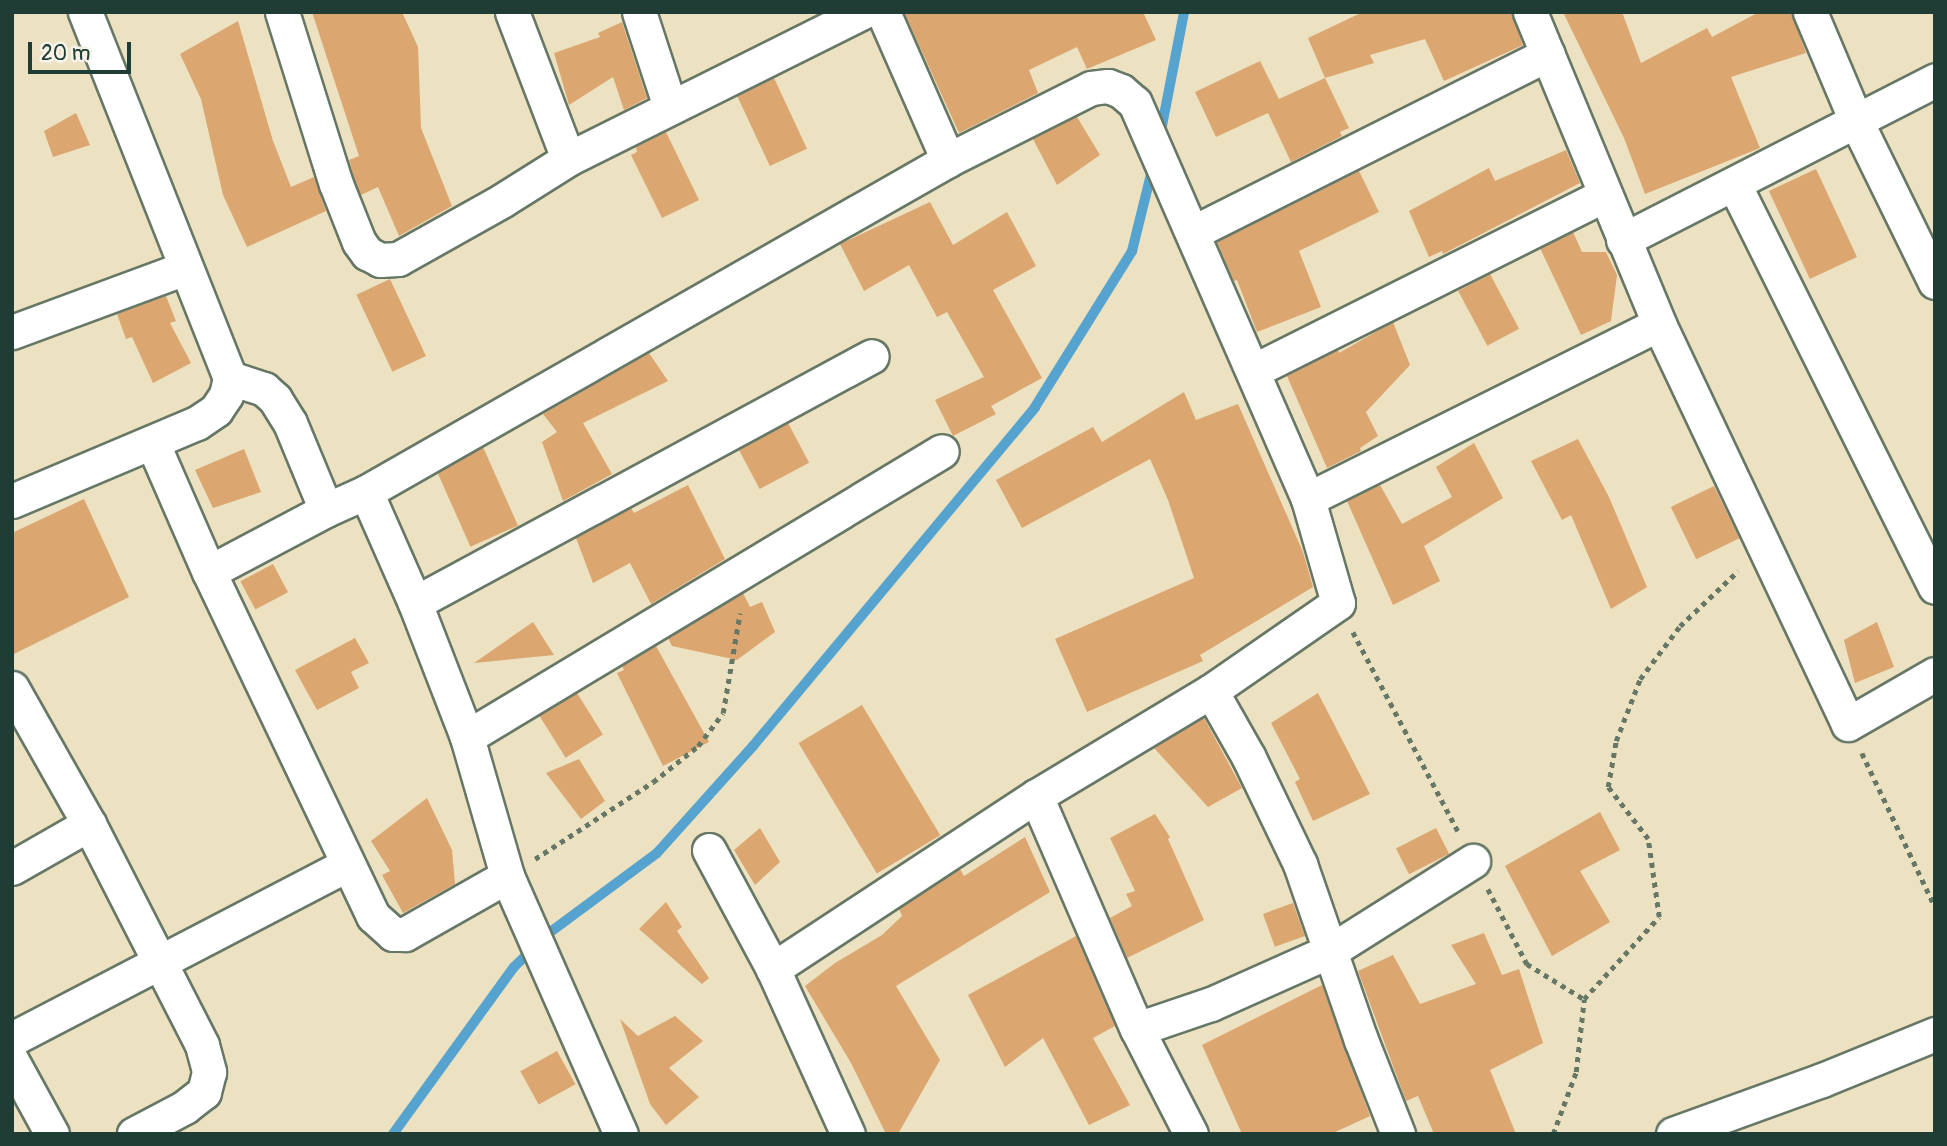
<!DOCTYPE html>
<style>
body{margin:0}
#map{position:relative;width:1947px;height:1146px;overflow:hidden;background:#ece2c2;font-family:Pangolin,sans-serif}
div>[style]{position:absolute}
.stream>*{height:10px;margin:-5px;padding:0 5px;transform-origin:5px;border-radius:5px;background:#55a3ce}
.building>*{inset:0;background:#dba670;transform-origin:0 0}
.path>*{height:4.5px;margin-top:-2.25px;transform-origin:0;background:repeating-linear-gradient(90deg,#677766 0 5px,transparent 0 10px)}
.roads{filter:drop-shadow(2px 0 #677766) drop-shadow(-2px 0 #677766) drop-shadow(0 2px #677766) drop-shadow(0 -2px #677766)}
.street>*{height:33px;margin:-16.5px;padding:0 16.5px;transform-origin:16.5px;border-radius:16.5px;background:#fff}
span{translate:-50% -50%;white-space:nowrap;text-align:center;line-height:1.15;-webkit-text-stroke:7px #f7f3e8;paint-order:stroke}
.frame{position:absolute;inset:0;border:14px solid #1f3d34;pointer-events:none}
.scale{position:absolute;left:28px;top:42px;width:103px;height:32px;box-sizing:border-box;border:4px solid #1f3d34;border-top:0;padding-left:9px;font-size:21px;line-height:24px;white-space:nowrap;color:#1f3d34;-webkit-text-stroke:5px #f7f3e8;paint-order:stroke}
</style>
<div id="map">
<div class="stream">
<i style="left:1160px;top:136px;width:126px;rotate:-79deg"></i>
<i style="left:393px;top:1134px;width:206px;rotate:-54.1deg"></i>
<i style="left:514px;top:967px;width:49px;rotate:-44.2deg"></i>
<i style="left:549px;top:933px;width:134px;rotate:-36.5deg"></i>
<i style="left:657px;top:853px;width:144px;rotate:-48.1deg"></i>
<i style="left:753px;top:746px;width:441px;rotate:-50.2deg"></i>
<i style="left:1035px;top:407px;width:184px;rotate:-58.1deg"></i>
<i style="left:1132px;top:251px;width:88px;rotate:-76.1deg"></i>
</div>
<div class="building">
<i style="clip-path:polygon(312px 12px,402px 12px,418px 47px,421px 128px,452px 206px,399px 236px,378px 187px,361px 195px,354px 178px,349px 160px,359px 156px)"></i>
<i style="clip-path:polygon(904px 12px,1143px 12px,1156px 40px,1087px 69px,1077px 47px,1029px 70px,1038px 93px,959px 133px)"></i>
<i style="clip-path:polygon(1363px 12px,1511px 12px,1523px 45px,1444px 81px,1425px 39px,1370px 55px,1374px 63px,1325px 78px,1308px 38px)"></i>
<i style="clip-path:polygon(1563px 12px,1622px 12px,1641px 63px,1707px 28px,1712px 37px,1759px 12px,1791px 12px,1806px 53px,1731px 77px,1760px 148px,1645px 194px,1624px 138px)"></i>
<i style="clip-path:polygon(238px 21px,273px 141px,291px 187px,314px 177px,326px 211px,247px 247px,223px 195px,201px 99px,180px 54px)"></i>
<i style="clip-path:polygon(622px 22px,647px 98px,624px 110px,613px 77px,569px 105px,554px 53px,600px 37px,598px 33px)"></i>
<i style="clip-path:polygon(1260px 61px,1279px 99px,1325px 78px,1349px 128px,1340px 132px,1342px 136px,1291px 162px,1268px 113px,1216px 137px,1195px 92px)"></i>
<i style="left:774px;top:78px;width:78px;height:41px;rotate:65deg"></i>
<i style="clip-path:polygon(76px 113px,90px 145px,53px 157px,44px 131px)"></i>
<i style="clip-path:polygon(1077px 117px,1100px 155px,1057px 185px,1033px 139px)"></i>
<i style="clip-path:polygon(666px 132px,699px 200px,662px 218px,631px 155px,637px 152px,636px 147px)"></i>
<i style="clip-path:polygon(1566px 150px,1580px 183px,1443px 254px,1442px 251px,1429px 257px,1409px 211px,1489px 168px,1495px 181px)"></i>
<i style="left:1816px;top:169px;width:97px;height:52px;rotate:65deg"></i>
<i style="clip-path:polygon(1359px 171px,1379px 212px,1299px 251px,1321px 307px,1257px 332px,1237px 280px,1234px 281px,1217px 242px)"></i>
<i style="clip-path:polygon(930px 202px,953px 245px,1007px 212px,1036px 266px,993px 290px,1042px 378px,991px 406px,996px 414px,953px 436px,935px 400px,984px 377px,947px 312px,937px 317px,909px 265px,864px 291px,840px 244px)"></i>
<i style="clip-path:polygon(1573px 232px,1582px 252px,1606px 252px,1617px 275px,1611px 321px,1581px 335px,1540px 248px)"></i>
<i style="left:1490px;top:274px;width:62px;height:36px;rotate:62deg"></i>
<i style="left:390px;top:279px;width:85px;height:37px;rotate:65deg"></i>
<i style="clip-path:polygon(166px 296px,176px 321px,170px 323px,191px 363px,153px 383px,132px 337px,126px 339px,117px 314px)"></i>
<i style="clip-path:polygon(1393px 322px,1410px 365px,1366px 412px,1378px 436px,1360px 448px,1361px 451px,1327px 468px,1287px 376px,1338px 350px,1339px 353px)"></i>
<i style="clip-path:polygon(649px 353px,668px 381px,583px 423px,612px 474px,563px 501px,542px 442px,557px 432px,543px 414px)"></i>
<i style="clip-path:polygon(1184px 392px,1196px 420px,1238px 404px,1303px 552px,1313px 587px,1200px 655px,1203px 661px,1087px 712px,1055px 639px,1194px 578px,1168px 500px,1150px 459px,1022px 528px,996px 480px,1093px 427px,1102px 442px)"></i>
<i style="left:788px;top:423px;width:45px;height:56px;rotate:62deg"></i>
<i style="clip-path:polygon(1578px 439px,1609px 497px,1647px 587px,1611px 609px,1571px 515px,1562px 520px,1531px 461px)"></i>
<i style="clip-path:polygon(1474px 443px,1503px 498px,1424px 546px,1440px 581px,1393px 605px,1347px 501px,1380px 485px,1402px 524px,1452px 497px,1436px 467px)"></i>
<i style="left:483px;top:447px;width:86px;height:52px;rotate:66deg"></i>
<i style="clip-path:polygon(244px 449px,261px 492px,213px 508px,195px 470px)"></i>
<i style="clip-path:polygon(688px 485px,725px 559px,651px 604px,630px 563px,593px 583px,576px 538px,631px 508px,634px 513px)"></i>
<i style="left:1714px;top:486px;width:58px;height:48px;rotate:64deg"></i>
<i style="clip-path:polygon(84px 499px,129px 597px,12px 655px,12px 533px)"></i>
<i style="left:273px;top:564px;width:32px;height:37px;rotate:62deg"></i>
<i style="clip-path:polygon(743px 593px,750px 607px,762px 602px,775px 632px,737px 660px,672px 646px,668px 638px)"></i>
<i style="clip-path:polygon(533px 622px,554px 655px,474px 663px)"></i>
<i style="clip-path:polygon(1877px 622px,1894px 667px,1855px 683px,1844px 640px)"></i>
<i style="clip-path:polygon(355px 638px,369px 663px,351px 672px,359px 688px,317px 710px,295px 670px)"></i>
<i style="clip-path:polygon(656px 646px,709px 742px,663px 766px,617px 673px,624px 670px,622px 666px)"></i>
<i style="left:577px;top:693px;width:49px;height:44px;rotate:58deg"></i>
<i style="clip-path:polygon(1318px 693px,1370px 794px,1313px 821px,1295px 782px,1300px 779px,1271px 723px)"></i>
<i style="left:862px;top:705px;width:152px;height:74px;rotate:59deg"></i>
<i style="clip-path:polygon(1204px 718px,1242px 788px,1208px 807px,1154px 748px)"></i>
<i style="clip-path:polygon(579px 759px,605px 801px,581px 819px,546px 773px)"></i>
<i style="clip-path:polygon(427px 798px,452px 850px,455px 884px,403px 913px,382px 875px,390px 871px,371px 841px)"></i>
<i style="clip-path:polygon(1600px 812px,1620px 850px,1580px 871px,1610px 922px,1552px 956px,1505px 866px)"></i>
<i style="clip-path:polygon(1155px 814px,1170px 837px,1168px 839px,1204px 920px,1127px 958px,1110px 918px,1132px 906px,1126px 894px,1135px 891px,1110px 838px)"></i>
<i style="clip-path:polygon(760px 828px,780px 862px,755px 885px,734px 850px)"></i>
<i style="left:1436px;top:828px;width:29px;height:45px;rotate:63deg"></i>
<i style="clip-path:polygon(1025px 837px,1050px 892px,896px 986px,940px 1060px,898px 1134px,886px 1134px,851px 1063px,805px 986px,835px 963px,882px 935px,902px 916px,899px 909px,960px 869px,964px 876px)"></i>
<i style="clip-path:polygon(666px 902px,682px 927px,677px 931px,709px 978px,702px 984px,639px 929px)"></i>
<i style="left:1293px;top:903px;width:35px;height:32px;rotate:70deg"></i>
<i style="clip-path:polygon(1484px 933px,1502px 975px,1519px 969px,1543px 1043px,1490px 1070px,1516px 1134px,1434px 1134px,1418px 1096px,1406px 1101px,1358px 971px,1393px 955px,1420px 1004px,1476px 984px,1451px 945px)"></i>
<i style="clip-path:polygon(1076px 936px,1115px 1026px,1093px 1038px,1130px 1105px,1089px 1125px,1043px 1038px,1005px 1067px,968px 995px)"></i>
<i style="clip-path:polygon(1322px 985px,1370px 1116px,1331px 1134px,1242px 1134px,1202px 1045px)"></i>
<i style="clip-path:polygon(675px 1016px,703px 1041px,669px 1068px,699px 1097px,666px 1125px,650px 1104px,620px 1019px,638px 1036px)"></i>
<i style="left:557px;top:1051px;width:38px;height:42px;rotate:61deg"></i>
</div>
<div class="path">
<i style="left:1353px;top:632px;width:225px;rotate:62.2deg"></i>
<i style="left:1862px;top:753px;width:170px;rotate:64.6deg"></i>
<i style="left:535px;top:859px;width:141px;rotate:-33.1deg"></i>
<i style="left:653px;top:782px;width:58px;rotate:-38.7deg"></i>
<i style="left:698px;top:746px;width:41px;rotate:-52.9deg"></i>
<i style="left:723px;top:713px;width:101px;rotate:-80.4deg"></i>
<i style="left:1488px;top:889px;width:85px;rotate:62.5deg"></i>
<i style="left:1527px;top:964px;width:67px;rotate:31.6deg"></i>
<i style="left:1553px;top:1134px;width:66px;rotate:-69.6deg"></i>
<i style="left:1576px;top:1072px;width:73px;rotate:-83.7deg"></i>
<i style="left:1584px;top:999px;width:111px;rotate:-47.6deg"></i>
<i style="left:1659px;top:917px;width:79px;rotate:-98deg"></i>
<i style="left:1648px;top:839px;width:66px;rotate:-127.6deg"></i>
<i style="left:1608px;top:787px;width:47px;rotate:-80.1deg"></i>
<i style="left:1616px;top:741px;width:66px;rotate:-68.8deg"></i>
<i style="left:1640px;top:679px;width:66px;rotate:-53deg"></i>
<i style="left:1680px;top:626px;width:80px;rotate:-43.5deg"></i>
</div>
<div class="roads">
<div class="street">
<i style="left:282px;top:12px;width:180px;rotate:72.6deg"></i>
<i style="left:336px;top:184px;width:62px;rotate:68.4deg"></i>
<i style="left:359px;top:242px;width:14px;rotate:54deg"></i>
<i style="left:367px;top:253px;width:15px;rotate:28deg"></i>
<i style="left:380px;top:260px;width:18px;rotate:-3deg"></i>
<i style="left:398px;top:259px;width:120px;rotate:-29.3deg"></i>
<i style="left:503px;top:200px;width:77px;rotate:-32.2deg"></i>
<i style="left:568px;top:159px;width:330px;rotate:-26.5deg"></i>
<i style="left:512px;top:12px;width:157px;rotate:69.1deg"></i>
<i style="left:639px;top:12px;width:100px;rotate:71.9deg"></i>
<i style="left:883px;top:12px;width:162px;rotate:66.3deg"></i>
<i style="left:1530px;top:12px;width:338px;rotate:67.5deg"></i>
<i style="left:1659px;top:324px;width:442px;rotate:64.7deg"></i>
<i style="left:1848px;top:724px;width:100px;rotate:-29.9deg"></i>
<i style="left:1810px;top:12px;width:121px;rotate:67.1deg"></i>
<i style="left:1857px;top:123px;width:177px;rotate:63.9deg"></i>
<i style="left:1734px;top:184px;width:450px;rotate:63.5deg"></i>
<i style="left:1194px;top:232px;width:396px;rotate:-26.7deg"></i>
<i style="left:1623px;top:240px;width:351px;rotate:-27.1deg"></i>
<i style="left:12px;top:332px;width:184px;rotate:-20.3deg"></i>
<i style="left:1253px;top:371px;width:393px;rotate:-26.6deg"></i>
<i style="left:230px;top:378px;width:36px;rotate:18deg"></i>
<i style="left:264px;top:389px;width:15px;rotate:42deg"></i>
<i style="left:275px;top:399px;width:28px;rotate:58deg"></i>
<i style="left:290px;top:423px;width:94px;rotate:67.5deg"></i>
<i style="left:153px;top:444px;width:140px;rotate:66.4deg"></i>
<i style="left:209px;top:572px;width:381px;rotate:64.5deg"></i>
<i style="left:373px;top:916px;width:27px;rotate:42deg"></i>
<i style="left:393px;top:934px;width:12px"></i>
<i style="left:405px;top:934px;width:117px;rotate:-29.6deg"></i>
<i style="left:366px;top:492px;width:121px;rotate:66.2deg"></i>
<i style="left:415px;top:603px;width:144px;rotate:68.8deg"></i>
<i style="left:467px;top:737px;width:145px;rotate:73.9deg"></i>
<i style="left:507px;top:876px;width:282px;rotate:66.2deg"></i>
<i style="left:1308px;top:499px;width:392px;rotate:-26.5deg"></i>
<i style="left:12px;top:501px;width:201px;rotate:-22.9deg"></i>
<i style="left:197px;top:423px;width:23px;rotate:-34deg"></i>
<i style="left:216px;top:410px;width:18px;rotate:-56deg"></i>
<i style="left:226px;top:395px;width:17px;rotate:-77deg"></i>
<i style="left:230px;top:378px;width:394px;rotate:-111.6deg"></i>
<i style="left:209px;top:572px;width:132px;rotate:-27.9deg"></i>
<i style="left:326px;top:510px;width:44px;rotate:-24.2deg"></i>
<i style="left:366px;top:492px;width:670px;rotate:-29.7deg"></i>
<i style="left:948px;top:160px;width:160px;rotate:-26.7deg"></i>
<i style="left:1091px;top:88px;width:17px;rotate:-7deg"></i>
<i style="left:1108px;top:86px;width:14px;rotate:21deg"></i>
<i style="left:1121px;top:91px;width:18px;rotate:41deg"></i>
<i style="left:1135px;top:103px;width:432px;rotate:66.4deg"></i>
<i style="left:1308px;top:499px;width:108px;rotate:73.9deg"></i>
<i style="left:1338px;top:603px;width:155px;rotate:145.3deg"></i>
<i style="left:1211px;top:691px;width:204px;rotate:149deg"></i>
<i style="left:1036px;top:796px;width:315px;rotate:146.7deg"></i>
<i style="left:415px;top:603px;width:519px;rotate:-28.39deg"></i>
<i style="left:12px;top:688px;width:156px;rotate:60.5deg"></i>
<i style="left:89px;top:824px;width:248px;rotate:62.9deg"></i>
<i style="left:202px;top:1045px;width:28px;rotate:75deg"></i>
<i style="left:209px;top:1072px;width:21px;rotate:104deg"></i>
<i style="left:204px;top:1092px;width:24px;rotate:142deg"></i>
<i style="left:185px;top:1107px;width:58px;rotate:152.1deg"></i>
<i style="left:1211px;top:691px;width:77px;rotate:60.4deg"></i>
<i style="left:1249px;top:758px;width:118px;rotate:64.3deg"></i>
<i style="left:1300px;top:864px;width:186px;rotate:70.9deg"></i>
<i style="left:1361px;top:1040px;width:101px;rotate:68.5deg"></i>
<i style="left:467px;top:737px;width:554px;rotate:-31.05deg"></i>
<i style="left:1036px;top:796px;width:254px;rotate:66.6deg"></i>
<i style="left:1137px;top:1029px;width:118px;rotate:62.8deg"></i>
<i style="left:709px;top:850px;width:135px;rotate:61.7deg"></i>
<i style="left:773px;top:969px;width:181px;rotate:65.6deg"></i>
<i style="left:12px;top:868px;width:89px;rotate:-29.7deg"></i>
<i style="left:1137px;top:1029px;width:78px;rotate:-18.7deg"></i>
<i style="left:1211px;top:1004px;width:133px;rotate:-24.1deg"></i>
<i style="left:1332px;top:950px;width:167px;rotate:-32.3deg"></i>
<i style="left:12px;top:1039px;width:377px;rotate:-27.5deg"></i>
<i style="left:12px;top:1061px;width:83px;rotate:61.3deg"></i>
<i style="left:1673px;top:1134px;width:158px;rotate:-19.9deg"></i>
<i style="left:1822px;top:1080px;width:122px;rotate:-22.2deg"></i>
</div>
</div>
<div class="frame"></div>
<div class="scale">20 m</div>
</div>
